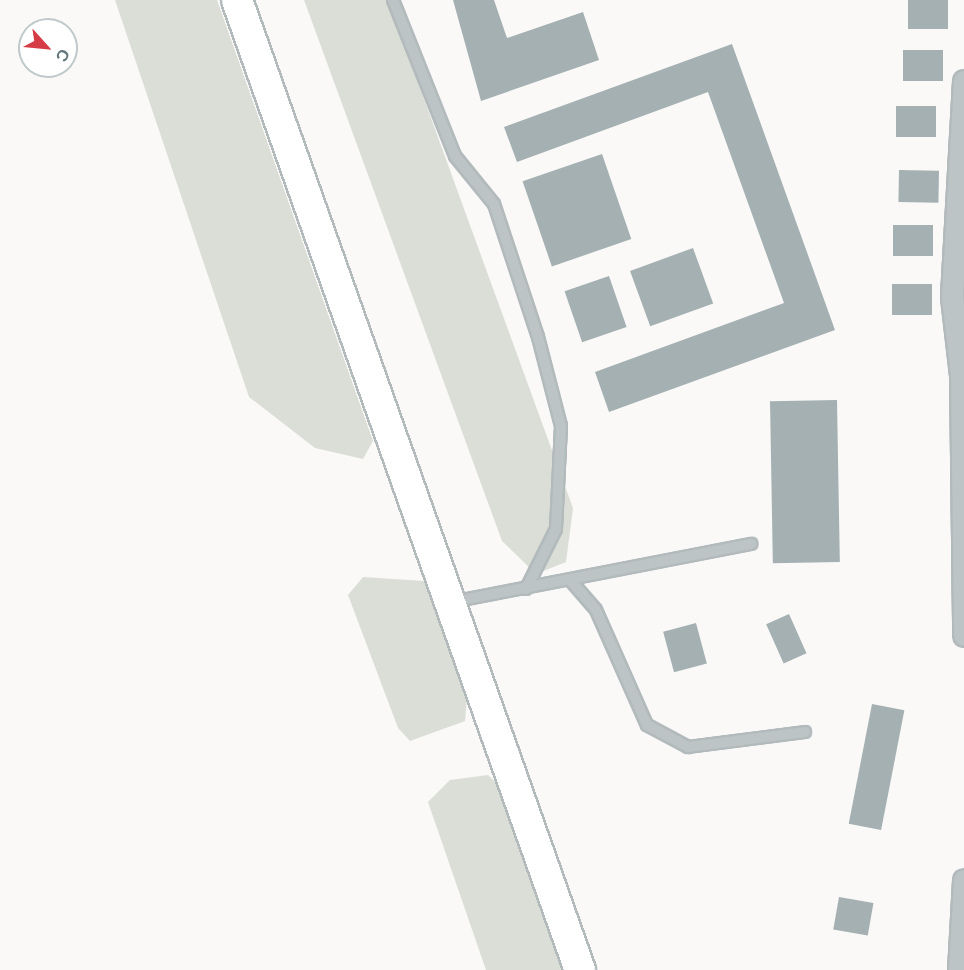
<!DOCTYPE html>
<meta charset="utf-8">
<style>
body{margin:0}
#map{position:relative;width:964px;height:970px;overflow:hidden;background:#faf9f8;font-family:Arial,sans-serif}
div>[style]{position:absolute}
.green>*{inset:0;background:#dbded7}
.building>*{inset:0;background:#a4b0b2;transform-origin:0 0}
.roads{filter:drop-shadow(2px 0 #b2babc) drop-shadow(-2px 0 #b2babc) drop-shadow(0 2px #b2babc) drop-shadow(0 -2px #b2babc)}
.lane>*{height:10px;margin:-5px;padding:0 5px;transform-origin:5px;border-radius:5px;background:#bdc4c5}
.street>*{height:21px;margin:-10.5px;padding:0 10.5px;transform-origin:10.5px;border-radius:10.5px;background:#bdc4c5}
.secondary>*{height:30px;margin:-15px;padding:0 15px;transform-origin:15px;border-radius:15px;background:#fff}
span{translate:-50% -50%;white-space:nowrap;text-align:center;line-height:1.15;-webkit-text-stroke:6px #fff;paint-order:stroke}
.north{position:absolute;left:18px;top:18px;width:60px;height:60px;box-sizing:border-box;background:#fff;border:2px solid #c0c9ca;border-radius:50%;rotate:117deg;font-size:16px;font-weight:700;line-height:24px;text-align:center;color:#62777a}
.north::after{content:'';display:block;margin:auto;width:21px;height:27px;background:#d53c45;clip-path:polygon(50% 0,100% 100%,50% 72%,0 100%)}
</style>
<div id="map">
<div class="green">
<i style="clip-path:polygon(115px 0,217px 0,373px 441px,363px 459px,315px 448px,249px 397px)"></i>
<i style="clip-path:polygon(304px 0,388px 0,573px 508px,566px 562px,536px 574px,502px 541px)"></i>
<i style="clip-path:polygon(363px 577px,424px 581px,467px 697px,465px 721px,410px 741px,398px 728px,348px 595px)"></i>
<i style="clip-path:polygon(488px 775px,500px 787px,564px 970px,486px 970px,428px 802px,450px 780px)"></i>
</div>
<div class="building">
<i style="clip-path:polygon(453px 0,494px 0,507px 38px,583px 12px,599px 60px,481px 101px)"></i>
<i style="left:908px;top:0;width:40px;height:29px"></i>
<i style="clip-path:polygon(732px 44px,835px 330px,609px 412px,595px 372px,784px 303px,708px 92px,517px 162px,504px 127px)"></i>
<i style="left:903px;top:50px;width:40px;height:31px"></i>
<i style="left:896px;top:106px;width:40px;height:31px"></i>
<i style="left:602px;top:154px;width:90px;height:84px;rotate:71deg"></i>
<i style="left:899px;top:170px;width:40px;height:32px;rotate:1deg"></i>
<i style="left:893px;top:225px;width:40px;height:31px"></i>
<i style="left:693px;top:248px;width:59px;height:67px;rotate:70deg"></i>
<i style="left:609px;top:276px;width:54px;height:47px;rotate:71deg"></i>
<i style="left:892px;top:284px;width:40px;height:31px"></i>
<i style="left:837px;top:400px;width:162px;height:67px;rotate:89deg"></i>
<i style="left:789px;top:614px;width:43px;height:25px;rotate:66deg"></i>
<i style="left:696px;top:623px;width:42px;height:34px;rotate:75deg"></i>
<i style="left:872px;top:704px;width:33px;height:122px;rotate:11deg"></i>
<i style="left:839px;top:897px;width:35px;height:33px;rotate:10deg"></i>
</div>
<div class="roads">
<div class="lane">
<i style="left:393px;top:0;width:168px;rotate:68.3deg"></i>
<i style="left:455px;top:156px;width:62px;rotate:50.9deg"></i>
<i style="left:494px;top:204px;width:140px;rotate:71.7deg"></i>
<i style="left:538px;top:337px;width:92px;rotate:75.5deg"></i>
<i style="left:561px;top:426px;width:103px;rotate:92.8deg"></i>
<i style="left:556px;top:529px;width:67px;rotate:116.6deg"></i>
<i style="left:571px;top:581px;width:38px;rotate:49deg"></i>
<i style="left:596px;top:610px;width:126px;rotate:66.1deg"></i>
<i style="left:647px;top:725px;width:47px;rotate:28.2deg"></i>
<i style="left:688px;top:747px;width:118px;rotate:-7.3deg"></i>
<i style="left:452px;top:602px;width:305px;rotate:-11deg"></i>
</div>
<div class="street">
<i style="left:964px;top:81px;width:216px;rotate:93.2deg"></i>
<i style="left:952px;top:297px;width:79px;rotate:83.4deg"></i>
<i style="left:961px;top:375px;width:260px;rotate:89.3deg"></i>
<i style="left:959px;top:970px;width:90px;rotate:-86.8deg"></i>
</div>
<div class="secondary">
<i style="left:237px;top:0;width:1029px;rotate:70.53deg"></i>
</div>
</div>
<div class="north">С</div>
</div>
